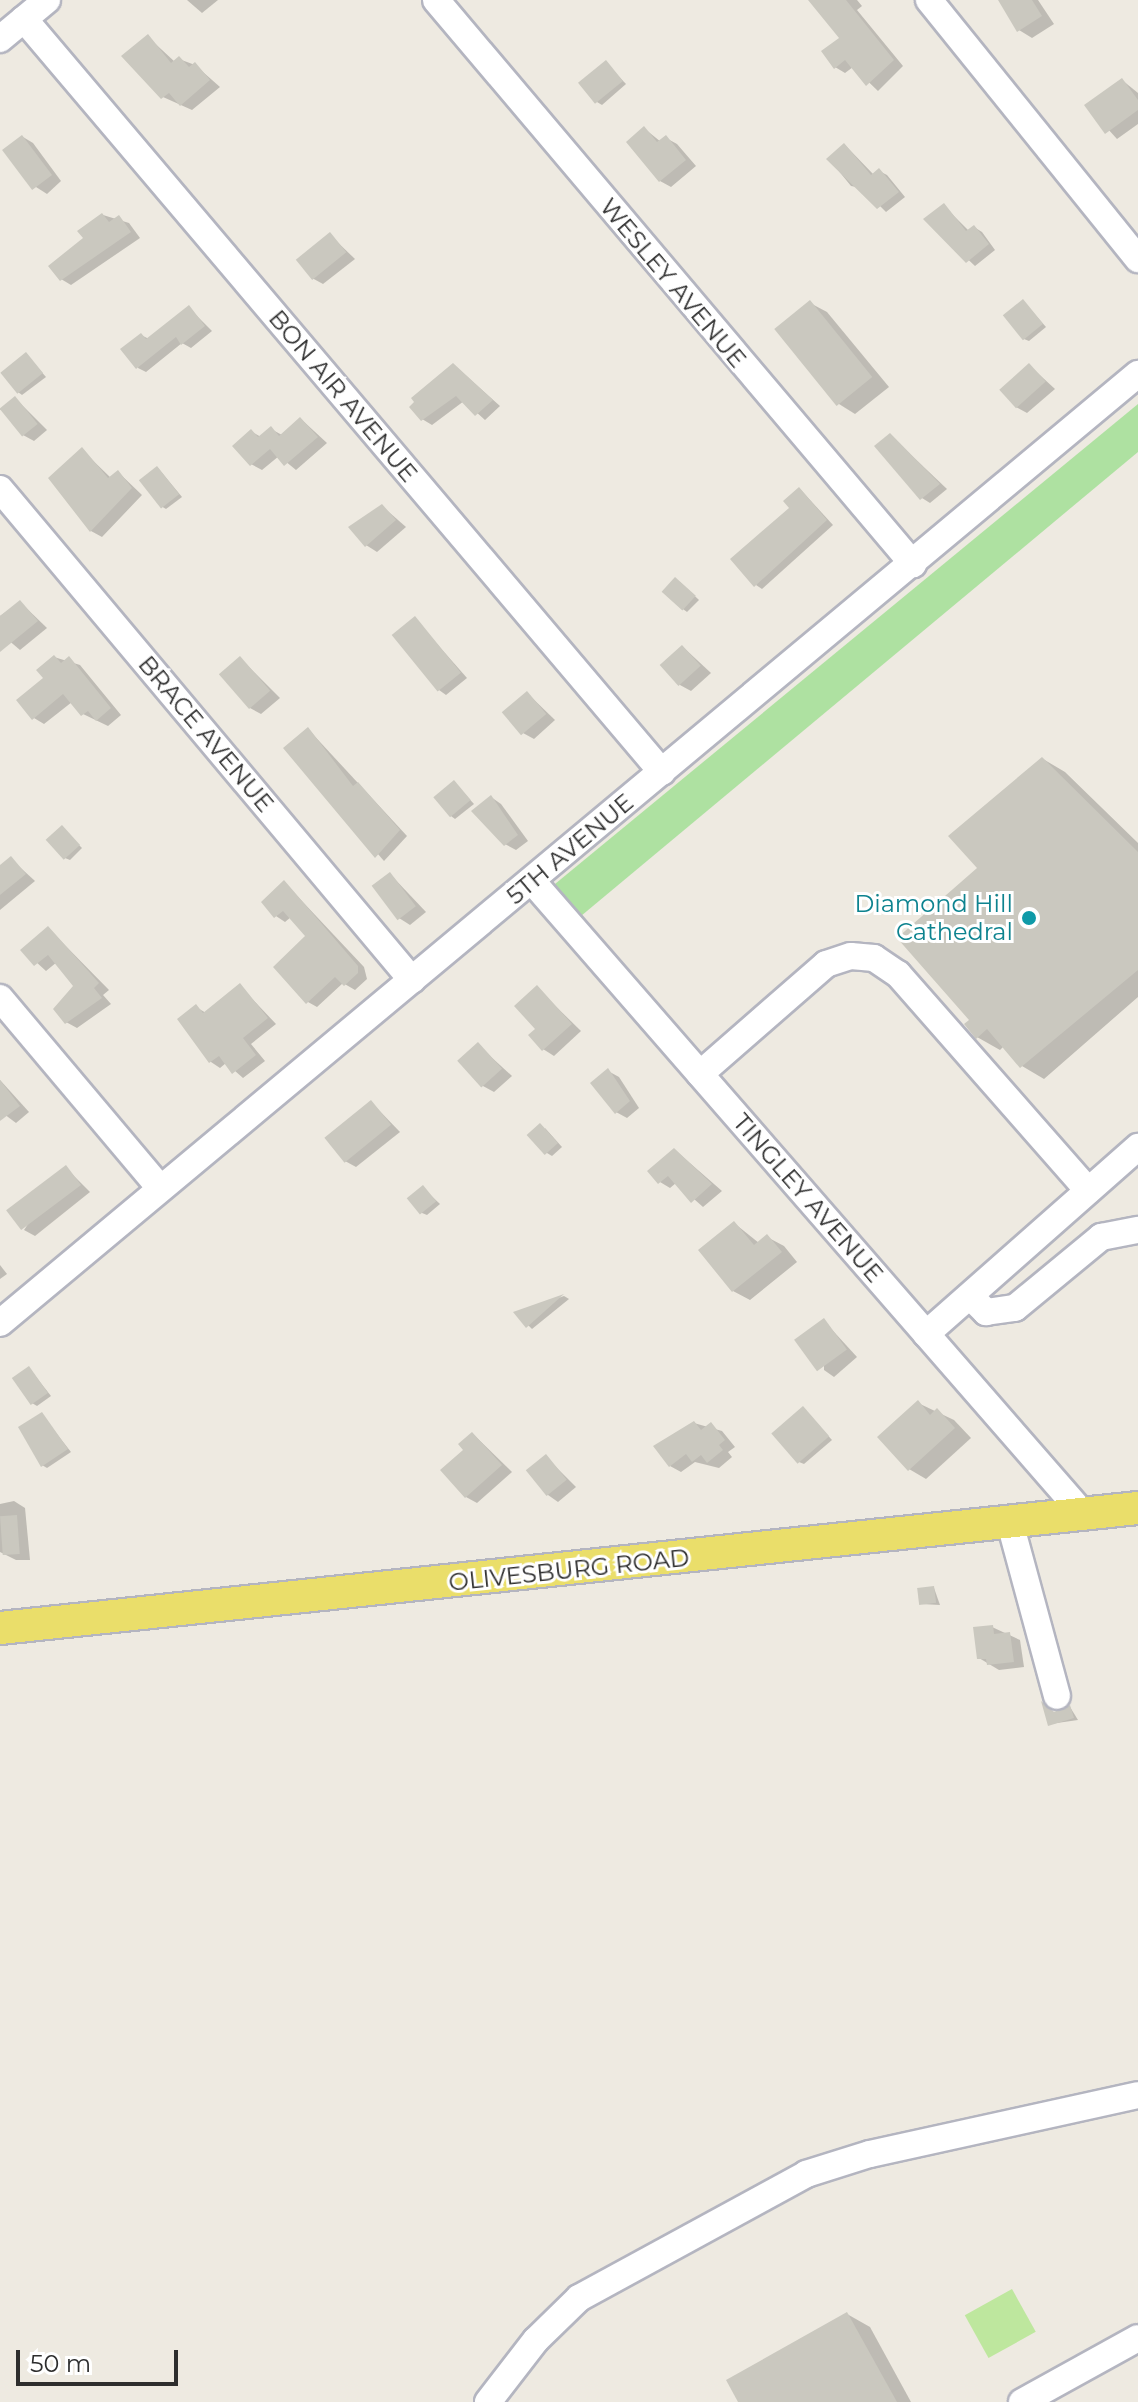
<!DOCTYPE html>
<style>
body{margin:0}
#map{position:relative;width:1138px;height:2402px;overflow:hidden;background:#eeeae1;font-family:Montserrat,sans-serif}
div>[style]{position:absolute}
.green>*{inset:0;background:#aee1a1}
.pitch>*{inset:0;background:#bee79e;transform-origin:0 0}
.shadow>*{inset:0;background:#0003}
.building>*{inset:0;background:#cac8bf;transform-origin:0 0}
.roads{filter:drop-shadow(2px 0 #b4b5c0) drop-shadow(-2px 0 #b4b5c0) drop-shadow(0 2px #b4b5c0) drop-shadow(0 -2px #b4b5c0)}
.minor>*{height:26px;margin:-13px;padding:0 13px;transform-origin:13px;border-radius:13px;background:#fff}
.major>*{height:32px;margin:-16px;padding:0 16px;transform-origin:16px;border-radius:16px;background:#eade6a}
.dots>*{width:22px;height:22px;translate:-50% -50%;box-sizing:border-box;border:4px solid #fff;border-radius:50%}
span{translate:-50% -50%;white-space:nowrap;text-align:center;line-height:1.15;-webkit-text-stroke:6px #fff;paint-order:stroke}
.street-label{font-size:24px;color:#2e2e2e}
.culture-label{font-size:24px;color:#0d838f}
.right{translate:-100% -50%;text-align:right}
.scale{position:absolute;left:16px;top:2350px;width:162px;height:36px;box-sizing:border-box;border:4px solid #2e2e2e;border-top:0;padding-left:10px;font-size:24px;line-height:28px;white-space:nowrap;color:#2e2e2e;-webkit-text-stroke:6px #fff;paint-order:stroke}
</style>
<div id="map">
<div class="green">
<i style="clip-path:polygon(1138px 404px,1138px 452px,581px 916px,556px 894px,555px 884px)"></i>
</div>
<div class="pitch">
<i style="left:1012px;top:2289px;width:49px;height:54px;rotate:61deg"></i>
</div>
<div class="shadow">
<i style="clip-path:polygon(187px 0,218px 0,202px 13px)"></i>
<i style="clip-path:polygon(811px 0,857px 0,862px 6px,857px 10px,903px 66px,878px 91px,853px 67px,845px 73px,835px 67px,841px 38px)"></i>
<i style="clip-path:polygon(1000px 0,1038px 0,1054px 24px,1032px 38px,1019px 30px)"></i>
<i style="clip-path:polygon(148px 37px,175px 62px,179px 59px,195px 65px,220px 87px,192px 110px,163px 97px)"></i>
<i style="clip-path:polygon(606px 63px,626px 84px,602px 105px,597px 102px)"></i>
<i style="clip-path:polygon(1122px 80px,1138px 93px,1138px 124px,1117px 139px,1087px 106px)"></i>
<i style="clip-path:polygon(645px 129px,661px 142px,666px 138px,677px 144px,696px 166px,671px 187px,660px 181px)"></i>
<i style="clip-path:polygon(23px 137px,33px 143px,61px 181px,47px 194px,36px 187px)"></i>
<i style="clip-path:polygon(845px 145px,874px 175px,879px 171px,887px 175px,905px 197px,886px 212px,862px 188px,851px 186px,829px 159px)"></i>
<i style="clip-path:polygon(944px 206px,969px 231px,974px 227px,982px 232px,995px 250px,975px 266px,926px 220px)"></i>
<i style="clip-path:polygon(103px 215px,129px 223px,140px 238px,71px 285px,61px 279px)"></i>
<i style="clip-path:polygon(330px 235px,355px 259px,323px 284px,312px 278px)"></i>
<i style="clip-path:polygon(1023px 301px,1046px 327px,1029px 341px,1024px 339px)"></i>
<i style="clip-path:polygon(810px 303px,827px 312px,889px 387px,855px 414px,839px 404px)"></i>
<i style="clip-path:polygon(189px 308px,212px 331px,191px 348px,182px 343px,146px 372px,138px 368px,141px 335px,149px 339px)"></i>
<i style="clip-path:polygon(26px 354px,46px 377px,22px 395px,18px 392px)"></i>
<i style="clip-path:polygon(454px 365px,500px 406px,485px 420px,464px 401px,432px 425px,422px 419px)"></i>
<i style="clip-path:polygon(1029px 365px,1055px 389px,1027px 413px,1016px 407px)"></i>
<i style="clip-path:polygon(15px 398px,47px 430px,34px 441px,23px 435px)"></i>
<i style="clip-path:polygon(301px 419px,327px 443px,296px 470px,279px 456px,262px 470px,251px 464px,252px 432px,261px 437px,271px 429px,282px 435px)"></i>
<i style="clip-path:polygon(890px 435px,947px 489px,930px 503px,922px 498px)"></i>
<i style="clip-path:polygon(82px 450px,111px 478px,118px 472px,142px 495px,102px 537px,91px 531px)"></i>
<i style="clip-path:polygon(158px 468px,182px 497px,166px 509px,161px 506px)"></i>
<i style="clip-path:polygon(800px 489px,833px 525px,762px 589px,756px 585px)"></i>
<i style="clip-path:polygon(382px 506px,406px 527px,377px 552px,366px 545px)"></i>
<i style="clip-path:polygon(680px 582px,699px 600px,687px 612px,683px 609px)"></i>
<i style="clip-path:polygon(20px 602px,47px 628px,20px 650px,0 633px,0 616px)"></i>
<i style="clip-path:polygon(415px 619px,467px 678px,446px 695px,439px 690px)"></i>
<i style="clip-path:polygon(683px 647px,711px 673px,691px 691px,680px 685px)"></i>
<i style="clip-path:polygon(54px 657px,80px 665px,121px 715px,108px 726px,83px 714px,72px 702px,44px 724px,34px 718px)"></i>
<i style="clip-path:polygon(240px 658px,280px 698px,261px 714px,250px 708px)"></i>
<i style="clip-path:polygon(527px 693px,555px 720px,534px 739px,523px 733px)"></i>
<i style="clip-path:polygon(308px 729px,407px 836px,384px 861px,286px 748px)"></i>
<i style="clip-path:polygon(1043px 759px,1065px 772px,1138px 843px,1138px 997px,1044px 1079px,1022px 1066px,1004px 1046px,1000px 1050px,977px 1037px,972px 1020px,980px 868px)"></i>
<i style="clip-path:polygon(454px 782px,474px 804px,455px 819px,451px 816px)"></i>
<i style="clip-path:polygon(491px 797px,501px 804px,528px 841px,516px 850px,505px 844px)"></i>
<i style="clip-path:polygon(62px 828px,82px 848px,70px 860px,65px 858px)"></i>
<i style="clip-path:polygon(11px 859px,35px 881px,0 910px,0 867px)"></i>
<i style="clip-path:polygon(390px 874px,426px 912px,410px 925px,399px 918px)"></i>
<i style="clip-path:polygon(285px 883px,364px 967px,367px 979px,355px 990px,343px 983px,317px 1007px,308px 1002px,308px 937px,291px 917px,285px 922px,276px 916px)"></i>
<i style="clip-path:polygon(48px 928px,109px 990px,103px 995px,111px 1004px,77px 1028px,66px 1022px,76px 986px,57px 962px,46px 971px,23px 950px)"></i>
<i style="clip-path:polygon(240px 986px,276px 1024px,251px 1044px,265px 1061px,243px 1078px,226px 1063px,220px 1068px,211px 1062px,180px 1019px,196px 1007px,206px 1013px)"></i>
<i style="clip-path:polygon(537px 988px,581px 1031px,554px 1056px,543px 1049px,538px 1030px)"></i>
<i style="clip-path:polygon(478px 1045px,512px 1076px,494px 1092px,483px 1086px)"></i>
<i style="clip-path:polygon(608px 1071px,619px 1077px,639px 1108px,627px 1118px,616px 1112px)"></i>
<i style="clip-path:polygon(0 1080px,29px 1112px,16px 1123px,0 1111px)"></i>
<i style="clip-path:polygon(371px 1102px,400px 1132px,356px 1167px,345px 1161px)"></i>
<i style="clip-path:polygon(545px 1128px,562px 1147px,552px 1156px,547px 1153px)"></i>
<i style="clip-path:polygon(675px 1150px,722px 1191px,703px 1207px,676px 1183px,670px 1188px,660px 1182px)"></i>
<i style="clip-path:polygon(66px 1168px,90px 1192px,35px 1236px,24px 1230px)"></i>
<i style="clip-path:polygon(423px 1188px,440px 1204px,427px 1215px,422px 1213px)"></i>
<i style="clip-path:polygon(734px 1223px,759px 1243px,767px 1237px,784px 1246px,797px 1262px,750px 1300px,733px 1291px)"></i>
<i style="clip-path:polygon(0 1265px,7px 1274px,0 1279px)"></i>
<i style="clip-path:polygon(564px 1296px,569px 1299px,532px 1329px,516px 1313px)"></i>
<i style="clip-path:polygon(824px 1321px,857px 1357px,834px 1377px,824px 1370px)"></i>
<i style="clip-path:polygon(29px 1368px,51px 1396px,37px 1406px,32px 1403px)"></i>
<i style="clip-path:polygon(918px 1403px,954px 1420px,971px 1438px,926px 1479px,909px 1469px)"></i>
<i style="clip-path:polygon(803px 1408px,832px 1440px,804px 1464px,799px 1462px)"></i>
<i style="clip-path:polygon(42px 1415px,71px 1452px,47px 1468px,42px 1465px)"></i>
<i style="clip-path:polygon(694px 1423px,722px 1431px,735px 1447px,728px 1452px,732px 1457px,719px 1468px,695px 1462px,681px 1472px,670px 1466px)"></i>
<i style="clip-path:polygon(473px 1434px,512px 1472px,477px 1503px,466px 1497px)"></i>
<i style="clip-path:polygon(546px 1457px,576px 1487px,558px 1502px,548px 1495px)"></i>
<i style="clip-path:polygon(14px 1501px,25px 1508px,30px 1560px,16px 1560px,0 1552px,0 1504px)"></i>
<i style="clip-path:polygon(934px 1588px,940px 1605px,921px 1604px)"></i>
<i style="clip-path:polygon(992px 1627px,1020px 1640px,1024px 1667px,999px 1670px,979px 1658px)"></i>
<i style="clip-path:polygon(1070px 1707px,1078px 1720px,1050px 1724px,1055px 1713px)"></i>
<i style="clip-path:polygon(847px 2314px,870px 2327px,911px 2402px,741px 2402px)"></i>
</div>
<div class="building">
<i style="clip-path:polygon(808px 0,846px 0,894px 60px,866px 86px,845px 60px,834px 69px,821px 51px,839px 38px)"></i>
<i style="clip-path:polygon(998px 0,1032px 0,1042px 16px,1017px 32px)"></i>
<i style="clip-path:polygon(148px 34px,171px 63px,179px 56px,189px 67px,195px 62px,210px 80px,180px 106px,169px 93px,161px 99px,121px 56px)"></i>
<i style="left:606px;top:60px;width:27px;height:36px;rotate:51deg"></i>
<i style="clip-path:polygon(1122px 78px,1138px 100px,1138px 110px,1105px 134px,1084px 105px)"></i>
<i style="clip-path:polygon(644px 126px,657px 142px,666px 135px,686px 160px,659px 182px,626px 142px)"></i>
<i style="left:22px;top:135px;width:50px;height:25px;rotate:53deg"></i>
<i style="clip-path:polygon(844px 143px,871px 175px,879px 168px,899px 192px,877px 209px,826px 159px)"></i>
<i style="clip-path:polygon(944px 203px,966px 231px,974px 225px,989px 244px,966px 263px,923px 219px)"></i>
<i style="clip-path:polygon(102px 213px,109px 222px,119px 215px,131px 232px,60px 281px,48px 266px,83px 238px,77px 231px)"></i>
<i style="left:330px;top:232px;width:26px;height:44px;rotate:51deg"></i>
<i style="left:1023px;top:299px;width:32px;height:26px;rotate:51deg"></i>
<i style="left:810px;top:300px;width:99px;height:46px;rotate:51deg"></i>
<i style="clip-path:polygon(189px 305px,205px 326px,181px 345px,176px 337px,136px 369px,120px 349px,141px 333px,146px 339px)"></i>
<i style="left:26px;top:352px;width:27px;height:33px;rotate:51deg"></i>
<i style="clip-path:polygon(453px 363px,493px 400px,475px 416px,456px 396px,421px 421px,409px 407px,414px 402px,411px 398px)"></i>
<i style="left:1029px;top:363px;width:25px;height:40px;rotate:48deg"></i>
<i style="left:15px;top:396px;width:36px;height:20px;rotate:51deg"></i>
<i style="clip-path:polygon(300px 417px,318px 437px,284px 466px,270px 449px,250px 466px,232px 446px,251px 429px,258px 437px,271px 426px,279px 436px)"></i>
<i style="clip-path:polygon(890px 433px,940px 484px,920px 500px,874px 446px)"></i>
<i style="clip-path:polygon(82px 447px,108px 478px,118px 470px,132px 488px,90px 532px,48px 478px)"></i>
<i style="left:157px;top:466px;width:36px;height:23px;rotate:52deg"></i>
<i style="clip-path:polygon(799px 487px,827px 520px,754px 587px,730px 559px,789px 508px,783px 501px)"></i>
<i style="clip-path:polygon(382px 504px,396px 520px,365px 547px,348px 527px)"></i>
<i style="left:675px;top:577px;width:28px;height:20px;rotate:42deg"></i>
<i style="clip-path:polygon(20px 600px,38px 621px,0 652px,0 616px)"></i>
<i style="left:415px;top:616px;width:73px;height:30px;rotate:51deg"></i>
<i style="left:682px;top:645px;width:28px;height:30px;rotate:48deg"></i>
<i style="clip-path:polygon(54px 655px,61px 663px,69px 656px,111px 708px,96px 721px,88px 711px,81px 716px,63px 694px,32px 720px,16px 700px,43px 678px,36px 670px)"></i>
<i style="left:240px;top:656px;width:46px;height:28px;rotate:49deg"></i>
<i style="left:527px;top:691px;width:30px;height:33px;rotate:50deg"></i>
<i style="clip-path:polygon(308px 727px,353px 786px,358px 782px,400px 830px,375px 858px,283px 748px)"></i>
<i style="clip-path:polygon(1042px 757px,1138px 852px,1138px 970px,1020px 1068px,987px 1029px,976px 1039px,964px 1024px,969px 1020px,897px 938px,977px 868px,948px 836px)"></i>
<i style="left:454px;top:780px;width:26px;height:27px;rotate:50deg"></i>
<i style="clip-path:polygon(491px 795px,518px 835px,504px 846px,471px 811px)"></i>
<i style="left:62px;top:825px;width:27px;height:22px;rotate:48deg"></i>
<i style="clip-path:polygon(11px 856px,26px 874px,0 895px,0 865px)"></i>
<i style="left:390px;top:872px;width:43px;height:23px;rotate:53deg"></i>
<i style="clip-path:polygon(284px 880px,358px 966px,358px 973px,344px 986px,335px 977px,306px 1004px,273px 967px,305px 936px,283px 911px,274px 918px,261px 902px)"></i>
<i style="clip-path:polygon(48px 926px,99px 983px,94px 988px,102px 998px,65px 1024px,53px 1009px,73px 986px,48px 955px,34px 966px,20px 950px)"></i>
<i style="clip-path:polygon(240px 983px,268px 1018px,243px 1038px,256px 1055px,232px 1074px,219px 1056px,209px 1063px,177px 1019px,196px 1004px,203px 1013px)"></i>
<i style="clip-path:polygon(537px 985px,572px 1024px,542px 1051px,528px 1035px,535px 1029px,514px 1006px)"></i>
<i style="left:478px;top:1042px;width:36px;height:28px;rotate:48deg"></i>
<i style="clip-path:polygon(608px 1068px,630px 1101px,615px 1114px,590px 1083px)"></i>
<i style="clip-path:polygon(0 1080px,20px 1106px,0 1121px)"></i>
<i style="left:371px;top:1100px;width:32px;height:60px;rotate:51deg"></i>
<i style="left:540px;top:1123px;width:27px;height:18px;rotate:48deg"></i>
<i style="clip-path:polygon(674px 1148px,712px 1184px,691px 1203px,668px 1176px,658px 1184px,647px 1171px)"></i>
<i style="left:66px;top:1165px;width:25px;height:75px;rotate:53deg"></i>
<i style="left:423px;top:1185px;width:21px;height:21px;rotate:51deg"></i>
<i style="clip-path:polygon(734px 1221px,754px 1245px,767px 1234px,782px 1252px,732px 1292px,698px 1250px)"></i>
<i style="clip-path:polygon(564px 1294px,526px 1328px,513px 1312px)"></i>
<i style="left:824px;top:1318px;width:39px;height:37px;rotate:54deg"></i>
<i style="left:29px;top:1366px;width:33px;height:21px;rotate:55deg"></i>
<i style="clip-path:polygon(918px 1400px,930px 1415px,937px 1408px,955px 1428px,908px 1471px,877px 1437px)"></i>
<i style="left:803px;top:1406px;width:40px;height:42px;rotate:49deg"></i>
<i style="clip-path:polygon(42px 1412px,68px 1449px,41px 1467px,18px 1427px)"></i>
<i style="clip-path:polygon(694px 1421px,701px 1430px,711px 1422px,725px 1440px,719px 1445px,723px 1450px,707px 1463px,701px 1455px,692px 1462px,686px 1454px,669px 1467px,653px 1446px)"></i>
<i style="clip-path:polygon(472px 1432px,502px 1465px,465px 1498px,440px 1470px,463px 1450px,458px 1444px)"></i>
<i style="left:546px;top:1454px;width:33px;height:26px;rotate:51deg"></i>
<i style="left:17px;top:1515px;width:39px;height:17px;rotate:86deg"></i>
<i style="left:934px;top:1586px;width:17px;height:17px;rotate:83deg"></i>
<i style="clip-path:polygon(993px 1625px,994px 1634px,1010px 1632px,1014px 1662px,987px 1665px,986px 1659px,977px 1659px,973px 1627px)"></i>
<i style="clip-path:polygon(1041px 1701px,1054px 1712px,1070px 1705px,1074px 1718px,1048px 1726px)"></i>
<i style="clip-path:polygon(847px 2312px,897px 2402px,738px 2402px,726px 2380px)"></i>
</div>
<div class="roads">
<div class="minor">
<i style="left:436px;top:0;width:739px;rotate:49.78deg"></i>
<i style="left:929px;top:0;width:333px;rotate:51.1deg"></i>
<i style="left:24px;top:19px;width:987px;rotate:49.73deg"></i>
<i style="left:0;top:39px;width:61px;rotate:-39.7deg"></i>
<i style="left:0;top:489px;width:641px;rotate:50deg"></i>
<i style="left:532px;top:881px;width:841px;rotate:48.96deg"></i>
<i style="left:0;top:998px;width:248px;rotate:49.9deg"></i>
<i style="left:700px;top:1074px;width:167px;rotate:-41.1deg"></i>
<i style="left:826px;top:964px;width:26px;rotate:-18deg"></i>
<i style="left:851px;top:956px;width:23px;rotate:5deg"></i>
<i style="left:874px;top:958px;width:29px;rotate:34deg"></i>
<i style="left:898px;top:974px;width:288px;rotate:48.7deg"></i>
<i style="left:970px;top:1296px;width:23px;rotate:45deg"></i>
<i style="left:986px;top:1312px;width:29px;rotate:-8deg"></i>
<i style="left:1015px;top:1308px;width:112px;rotate:-39.5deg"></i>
<i style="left:1101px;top:1237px;width:38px;rotate:-11deg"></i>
<i style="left:0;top:1323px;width:1482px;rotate:-39.83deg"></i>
<i style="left:926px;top:1334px;width:283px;rotate:-41.4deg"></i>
<i style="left:1010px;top:1523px;width:179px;rotate:74.8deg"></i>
<i style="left:488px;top:2402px;width:78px;rotate:-52.3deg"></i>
<i style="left:536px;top:2340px;width:60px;rotate:-44.3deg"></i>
<i style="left:579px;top:2298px;width:259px;rotate:-28.6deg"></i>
<i style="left:806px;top:2174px;width:67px;rotate:-17.4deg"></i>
<i style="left:870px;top:2154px;width:274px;rotate:-12.4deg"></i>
<i style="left:1022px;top:2402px;width:132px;rotate:-28.9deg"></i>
</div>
<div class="major">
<i style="left:0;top:1628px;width:1144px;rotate:-6.02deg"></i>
</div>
</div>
<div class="dots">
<i style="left:1029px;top:918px;background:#0f9aa8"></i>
</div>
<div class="street-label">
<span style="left:673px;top:283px;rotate:50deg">WESLEY AVENUE</span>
<span style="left:343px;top:396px;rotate:50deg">BON AIR AVENUE</span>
<span style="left:206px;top:734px;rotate:50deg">BRACE AVENUE</span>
<span style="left:570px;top:849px;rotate:-40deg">5TH AVENUE</span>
<span style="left:808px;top:1198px;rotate:49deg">TINGLEY AVENUE</span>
<span style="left:569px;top:1570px;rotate:-6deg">OLIVESBURG ROAD</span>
</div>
<div class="culture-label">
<span class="right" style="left:1013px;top:918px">Diamond Hill<br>Cathedral</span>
</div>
<div class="scale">50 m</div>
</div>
